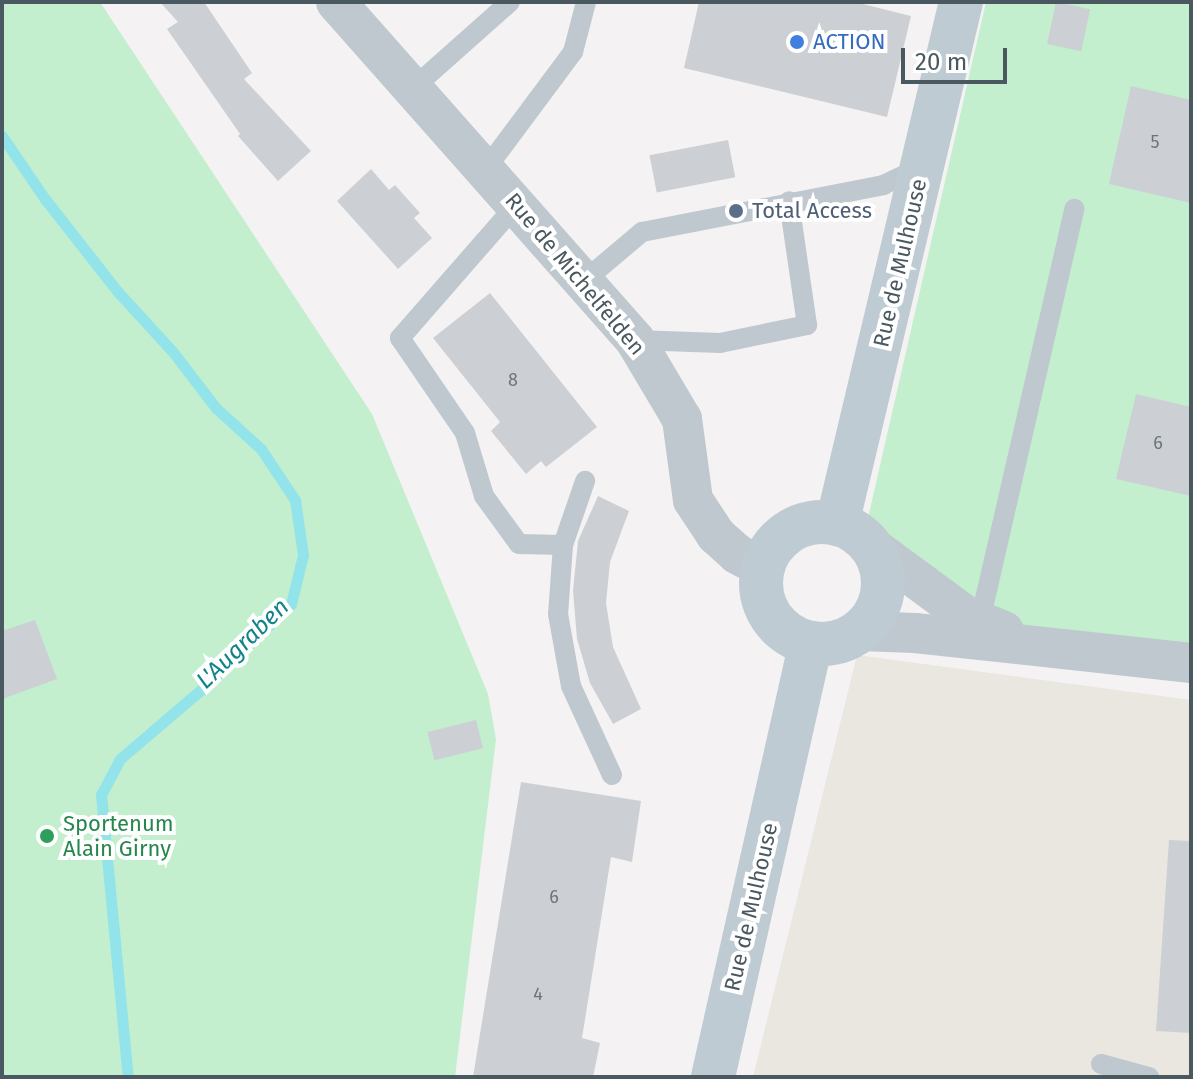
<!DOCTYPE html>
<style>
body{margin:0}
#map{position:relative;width:1193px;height:1079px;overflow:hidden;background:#f4f2f2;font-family:"Fira Sans",sans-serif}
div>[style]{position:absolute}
.commercial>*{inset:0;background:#eae6e0}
.green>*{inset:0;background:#c3efce}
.stream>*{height:11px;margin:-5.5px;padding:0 5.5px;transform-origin:5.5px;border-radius:5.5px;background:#92e4ea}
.building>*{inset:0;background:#ccd0d4;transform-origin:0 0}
.service>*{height:20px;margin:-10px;padding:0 10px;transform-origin:10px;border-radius:10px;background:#bec8ce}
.minor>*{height:40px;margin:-20px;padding:0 20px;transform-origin:20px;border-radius:20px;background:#bec8ce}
.secondary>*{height:44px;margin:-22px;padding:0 22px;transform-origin:22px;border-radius:22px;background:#bfcbd2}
.secondary>.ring{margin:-22px;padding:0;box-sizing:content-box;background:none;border:44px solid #bfcbd2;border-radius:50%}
.dots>*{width:22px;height:22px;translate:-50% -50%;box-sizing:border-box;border:4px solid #fff;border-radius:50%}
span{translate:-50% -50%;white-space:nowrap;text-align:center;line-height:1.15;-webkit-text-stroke:8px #fff;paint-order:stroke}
.number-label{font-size:18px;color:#6a767c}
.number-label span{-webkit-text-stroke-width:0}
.shop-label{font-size:22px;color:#366cbe}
.left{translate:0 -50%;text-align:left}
.service-label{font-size:22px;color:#4e5e75}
.street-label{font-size:22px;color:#4a585f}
.leisure-label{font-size:22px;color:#27864d}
.water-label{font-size:24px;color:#12838b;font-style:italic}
.frame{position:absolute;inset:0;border:4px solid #4a585f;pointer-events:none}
.scale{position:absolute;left:901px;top:48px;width:106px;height:36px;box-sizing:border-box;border:4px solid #4a585f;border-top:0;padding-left:10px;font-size:24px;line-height:28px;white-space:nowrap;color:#4a585f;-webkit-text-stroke:6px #fff;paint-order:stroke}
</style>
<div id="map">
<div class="commercial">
<i style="clip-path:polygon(857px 655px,1191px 700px,1191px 1077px,753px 1077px)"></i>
</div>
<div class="green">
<i style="clip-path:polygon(2px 2px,100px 2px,372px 414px,488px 694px,496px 739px,455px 1077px,2px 1077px)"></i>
<i style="clip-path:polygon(986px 2px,1191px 2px,1191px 663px,1041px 646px,905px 560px,868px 518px)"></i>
</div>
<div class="stream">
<i style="left:2px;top:136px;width:76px;rotate:55.7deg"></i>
<i style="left:45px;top:199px;width:118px;rotate:51.9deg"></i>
<i style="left:118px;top:292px;width:81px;rotate:47.5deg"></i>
<i style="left:173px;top:352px;width:71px;rotate:52.5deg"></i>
<i style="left:216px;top:408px;width:61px;rotate:42.3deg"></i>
<i style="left:261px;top:449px;width:61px;rotate:56.3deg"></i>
<i style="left:295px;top:500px;width:56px;rotate:81.7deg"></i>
<i style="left:303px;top:555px;width:50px;rotate:103.8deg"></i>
<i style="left:291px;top:604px;width:112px;rotate:136.1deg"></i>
<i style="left:210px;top:682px;width:118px;rotate:139.5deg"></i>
<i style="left:120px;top:759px;width:40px;rotate:118deg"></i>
<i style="left:101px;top:794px;width:284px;rotate:84.6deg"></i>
</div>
<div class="building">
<i style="clip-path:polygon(160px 2px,204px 2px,252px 73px,244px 79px,311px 151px,278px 181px,238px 136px,240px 134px,167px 29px,178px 22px)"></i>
<i style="clip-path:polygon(699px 2px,855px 2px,911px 16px,887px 117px,684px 68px)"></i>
<i style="left:1056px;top:2px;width:35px;height:43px;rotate:12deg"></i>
<i style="clip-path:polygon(1131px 86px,1191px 100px,1191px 203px,1109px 184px)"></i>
<i style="left:728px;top:140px;width:38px;height:80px;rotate:79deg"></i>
<i style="clip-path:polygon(371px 169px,389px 190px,395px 185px,420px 213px,414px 218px,432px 238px,398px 269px,337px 201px)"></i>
<i style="clip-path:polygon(490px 293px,597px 427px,546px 467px,541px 461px,526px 474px,491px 431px,500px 422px,433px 338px)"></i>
<i style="clip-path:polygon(1136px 394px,1191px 407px,1191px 496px,1116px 479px)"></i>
<i style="clip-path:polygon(598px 496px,629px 511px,610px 562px,606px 603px,613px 647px,641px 709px,613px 724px,590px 683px,577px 639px,573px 591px,578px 541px)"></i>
<i style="clip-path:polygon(35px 620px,57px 679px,2px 699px,2px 631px)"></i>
<i style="left:476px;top:720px;width:29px;height:50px;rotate:76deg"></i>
<i style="clip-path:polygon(521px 782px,641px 801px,632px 862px,611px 857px,582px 1038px,600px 1043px,593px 1077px,473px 1077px)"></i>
<i style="clip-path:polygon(1169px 840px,1191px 841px,1191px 1033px,1156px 1031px)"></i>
</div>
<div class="service">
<i style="left:412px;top:89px;width:131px;rotate:-41.6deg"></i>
<i style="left:485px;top:170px;width:147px;rotate:-53.3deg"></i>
<i style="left:573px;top:52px;width:52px;rotate:-75.4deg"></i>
<i style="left:517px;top:204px;width:178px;rotate:131.1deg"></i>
<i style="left:400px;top:338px;width:115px;rotate:55.6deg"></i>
<i style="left:465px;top:433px;width:66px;rotate:73.2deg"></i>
<i style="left:484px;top:496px;width:59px;rotate:53.9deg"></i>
<i style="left:519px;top:544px;width:44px;rotate:1.3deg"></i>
<i style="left:563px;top:545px;width:69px;rotate:94.1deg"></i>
<i style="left:558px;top:614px;width:73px;rotate:79.8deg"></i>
<i style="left:571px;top:686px;width:98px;rotate:65.3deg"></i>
<i style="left:585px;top:280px;width:75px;rotate:-40.1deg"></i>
<i style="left:642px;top:232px;width:246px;rotate:-11deg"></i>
<i style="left:883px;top:185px;width:40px;rotate:-25deg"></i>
<i style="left:635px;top:340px;width:85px;rotate:2deg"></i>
<i style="left:720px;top:343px;width:89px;rotate:-11.7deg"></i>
<i style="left:807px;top:325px;width:125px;rotate:-98.3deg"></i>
<i style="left:563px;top:545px;width:68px;rotate:-71deg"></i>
<i style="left:980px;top:621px;width:423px;rotate:-77.1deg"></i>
<i style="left:1101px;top:1064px;width:50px;rotate:15.2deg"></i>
</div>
<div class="minor">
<i style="left:336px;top:2px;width:451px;rotate:48.5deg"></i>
<i style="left:635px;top:340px;width:92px;rotate:59.3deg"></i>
<i style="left:682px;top:419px;width:82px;rotate:82.3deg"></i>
<i style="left:693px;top:500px;width:42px;rotate:56.7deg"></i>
<i style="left:716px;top:535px;width:28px;rotate:42deg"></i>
<i style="left:737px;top:554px;width:30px;rotate:28deg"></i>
<i style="left:870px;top:545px;width:118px;rotate:36.4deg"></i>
<i style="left:965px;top:615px;width:42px;rotate:22.3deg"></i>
<i style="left:861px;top:631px;width:54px;rotate:2.1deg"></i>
<i style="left:915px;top:633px;width:278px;rotate:6.2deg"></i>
</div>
<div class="secondary">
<i class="ring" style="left:761px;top:522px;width:78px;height:78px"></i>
<i style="left:837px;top:524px;width:537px;rotate:-76.64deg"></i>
<i style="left:713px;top:1077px;width:445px;rotate:-77.3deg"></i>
</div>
<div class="dots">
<i style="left:797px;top:42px;background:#3f7fe0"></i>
<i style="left:736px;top:211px;background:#5c6f8a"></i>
<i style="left:47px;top:836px;background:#2e9e5b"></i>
</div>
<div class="number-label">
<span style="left:1155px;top:142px">5</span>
<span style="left:513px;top:380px">8</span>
<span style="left:1158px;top:443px">6</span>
<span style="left:554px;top:897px">6</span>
<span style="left:538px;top:994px">4</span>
</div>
<div class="shop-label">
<span class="left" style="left:813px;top:42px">ACTION</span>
</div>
<div class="service-label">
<span class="left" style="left:752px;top:211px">Total Access</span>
</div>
<div class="street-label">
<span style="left:900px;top:263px;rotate:-77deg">Rue de Mulhouse</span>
<span style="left:575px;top:274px;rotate:50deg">Rue de Michelfelden</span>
<span style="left:751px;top:907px;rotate:-77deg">Rue de Mulhouse</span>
</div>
<div class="leisure-label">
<span class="left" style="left:63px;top:836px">Sportenum<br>Alain Girny</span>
</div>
<div class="water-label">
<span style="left:243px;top:644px;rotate:-44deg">L'Augraben</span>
</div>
<div class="frame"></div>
<div class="scale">20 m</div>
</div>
